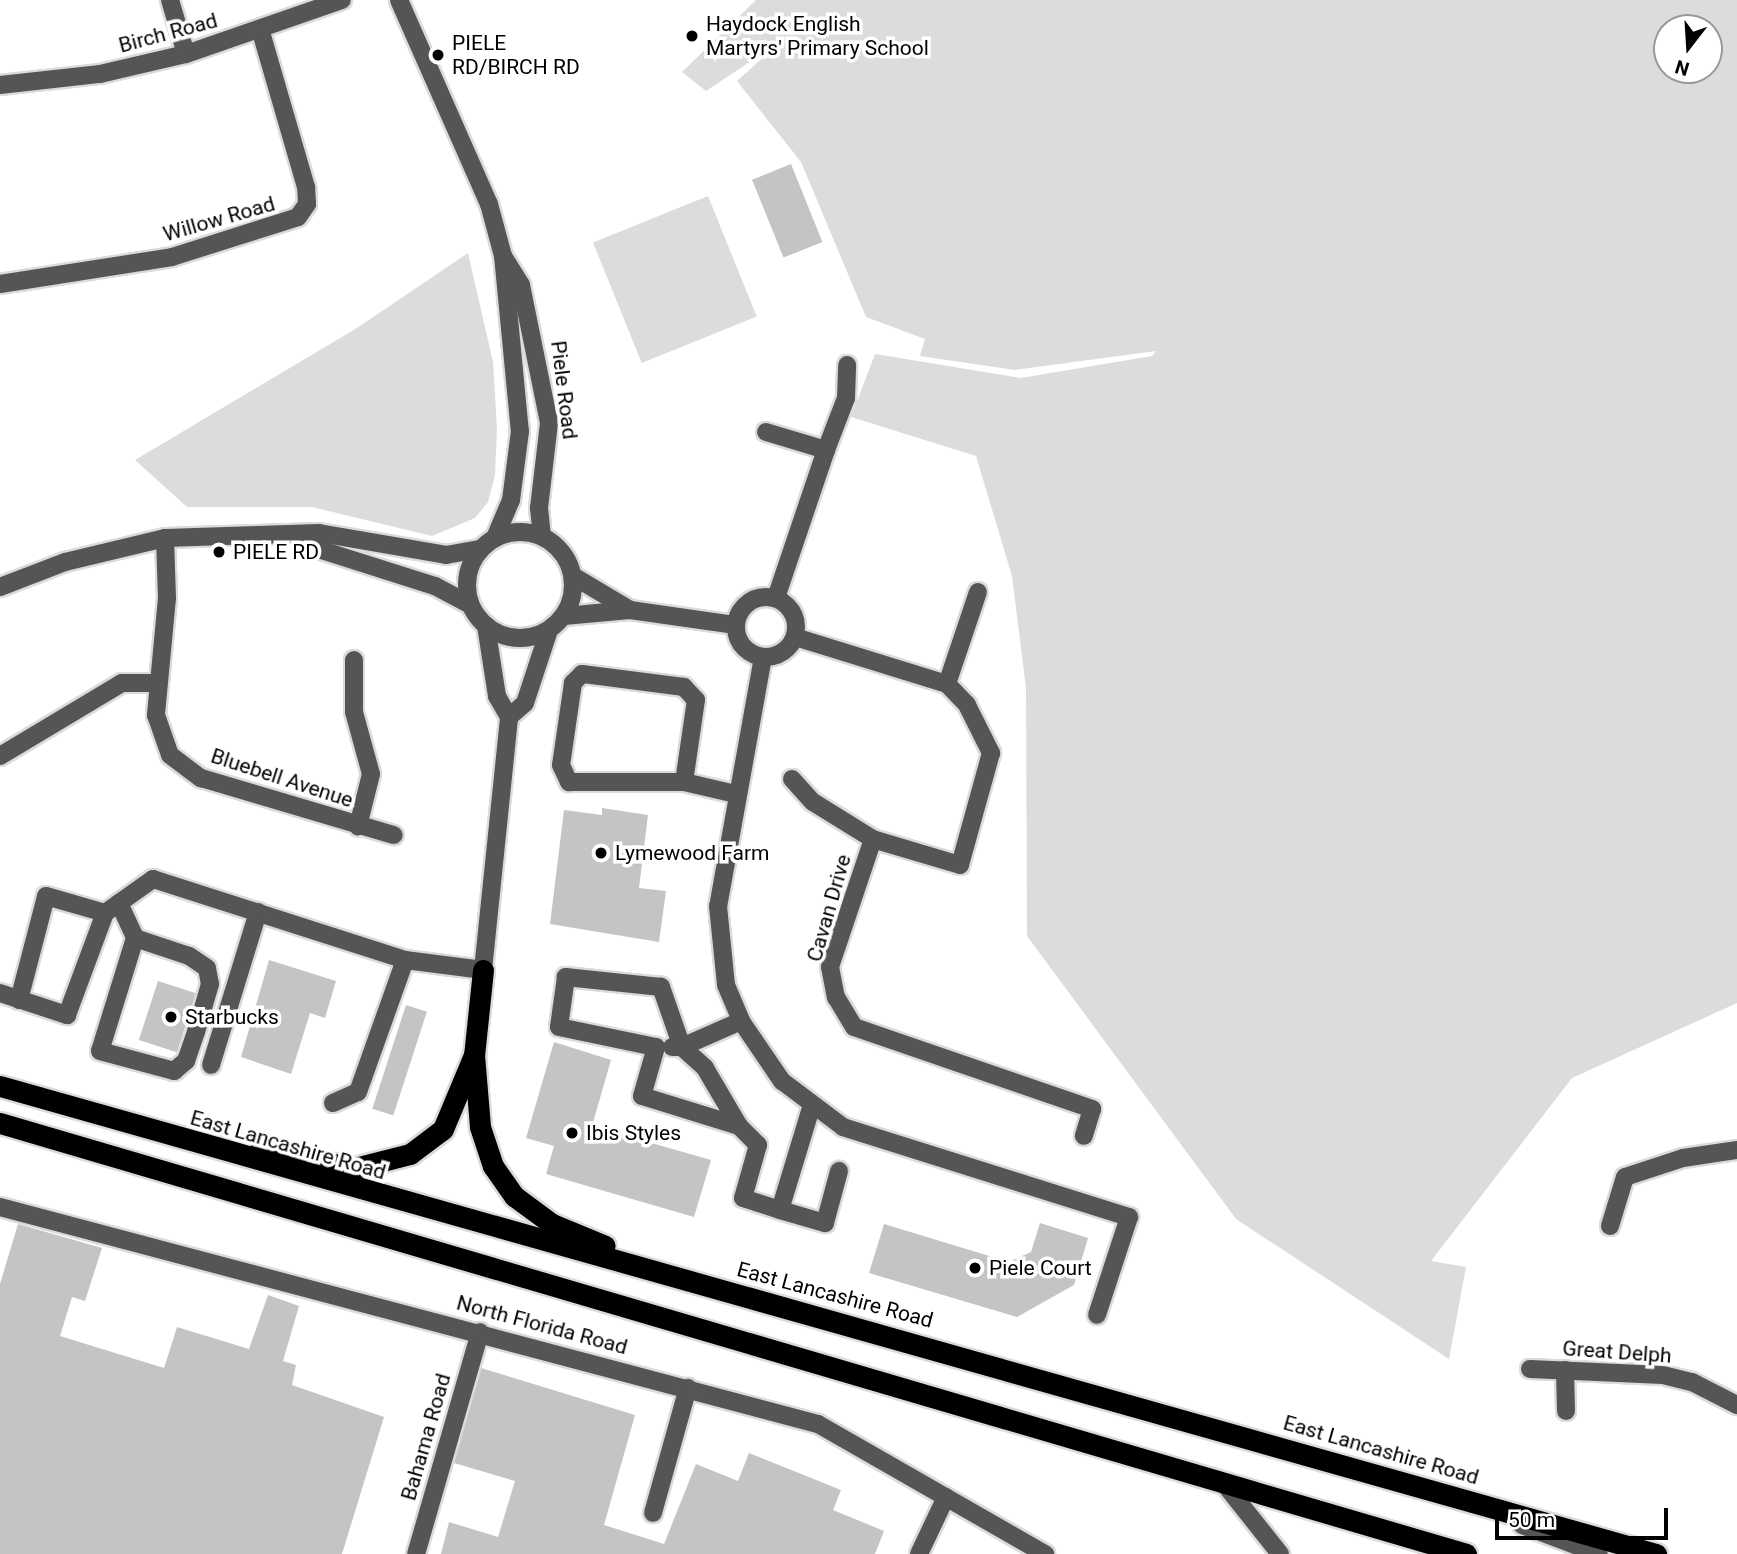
<!DOCTYPE html>
<style>
body{margin:0}
#map{position:relative;width:1737px;height:1554px;overflow:hidden;background:#fff;font-family:Roboto,sans-serif}
div>[style]{position:absolute}
.green>*{inset:0;background:#dcdcdc;transform-origin:0 0}
.building>*{inset:0;background:#c4c4c4;transform-origin:0 0}
.roads{filter:drop-shadow(2px 0 #dbdbdb) drop-shadow(-2px 0 #dbdbdb) drop-shadow(0 2px #dbdbdb) drop-shadow(0 -2px #dbdbdb)}
.minor>*{height:18px;margin:-9px;padding:0 9px;transform-origin:9px;border-radius:9px;background:#555}
.minor>.ring{margin:-9px;padding:0;box-sizing:content-box;background:none;border:18px solid #555;border-radius:50%}
.highway>*{height:21px;margin:-10.5px;padding:0 10.5px;transform-origin:10.5px;border-radius:10.5px;background:#000}
.dots>*{width:19px;height:19px;translate:-50% -50%;box-sizing:border-box;border:4px solid #fff;border-radius:50%}
span{translate:-50% -50%;white-space:nowrap;text-align:center;line-height:1.15;-webkit-text-stroke:7px #fff;paint-order:stroke}
.poi-label{font-size:21px;color:#000}
.left{translate:0 -50%;text-align:left}
.street-label{font-size:21px;color:#000}
.north{position:absolute;left:1653px;top:14px;width:70px;height:70px;box-sizing:border-box;background:#fff;border:2px solid #999;border-radius:50%;rotate:197deg;font-size:19px;font-weight:700;line-height:28px;text-align:center;color:#000}
.north::after{content:'';display:block;margin:auto;width:24px;height:32px;background:#000;clip-path:polygon(50% 0,100% 100%,50% 72%,0 100%)}
.scale{position:absolute;left:1495px;top:1508px;width:173px;height:32px;box-sizing:border-box;border:4px solid #000;border-top:0;padding-left:9px;font-size:21px;line-height:24px;white-space:nowrap;color:#000;-webkit-text-stroke:5px #fff;paint-order:stroke}
</style>
<div id="map">
<div class="green">
<i style="clip-path:polygon(evenodd,756px 0,1737px 0,1737px 1003px,1572px 1078px,1431px 1261px,1466px 1267px,1449px 1359px,1236px 1219px,1027px 936px,1026px 688px,1012px 576px,976px 456px,851px 417px,875px 354px,1021px 378px,1152px 356px,1156px 351px,1015px 370px,920px 356px,925px 339px,866px 317px,801px 162px,737px 81px,780px 42px,706px 91px,682px 72px,756px 0,1667px 28px,1709px 28px,1709px 70px,1667px 70px,1667px 28px)"></i>
<i style="left:708px;top:196px;width:130px;height:124px;rotate:68deg"></i>
<i style="clip-path:polygon(468px 253px,493px 362px,497px 429px,495px 475px,488px 502px,475px 518px,432px 536px,312px 507px,187px 507px,135px 460px,357px 328px)"></i>
</div>
<div class="building">
<i style="left:791px;top:164px;width:84px;height:42px;rotate:68deg"></i>
<i style="clip-path:polygon(602px 808px,648px 815px,639px 888px,666px 891px,659px 942px,550px 924px,564px 810px,602px 815px)"></i>
<i style="clip-path:polygon(269px 960px,336px 981px,325px 1018px,310px 1013px,291px 1074px,241px 1057px)"></i>
<i style="left:158px;top:981px;width:40px;height:62px;rotate:18deg"></i>
<i style="left:406px;top:1005px;width:22px;height:109px;rotate:18deg"></i>
<i style="clip-path:polygon(554px 1042px,611px 1060px,592px 1126px,711px 1160px,694px 1217px,546px 1174px,554px 1146px,526px 1138px)"></i>
<i style="clip-path:polygon(1040px 1223px,1088px 1238px,1074px 1285px,1017px 1317px,869px 1273px,884px 1224px,1009px 1262px,1031px 1252px)"></i>
<i style="clip-path:polygon(18px 1224px,102px 1248px,85px 1301px,72px 1297px,60px 1336px,164px 1368px,177px 1327px,249px 1349px,268px 1295px,299px 1306px,283px 1361px,296px 1365px,292px 1385px,384px 1417px,342px 1554px,0 1554px,0 1284px)"></i>
<i style="clip-path:polygon(481px 1368px,635px 1415px,604px 1525px,664px 1544px,696px 1464px,738px 1481px,749px 1453px,841px 1490px,833px 1510px,884px 1531px,875px 1554px,441px 1554px,449px 1522px,498px 1537px,515px 1481px,454px 1463px)"></i>
</div>
<div class="roads">
<div class="minor">
<i style="left:170px;top:0;width:56px;rotate:73.5deg"></i>
<i style="left:399px;top:0;width:223px;rotate:66.2deg"></i>
<i style="left:489px;top:204px;width:54px;rotate:74.9deg"></i>
<i style="left:503px;top:256px;width:176px;rotate:84.5deg"></i>
<i style="left:520px;top:431px;width:70px;rotate:97.4deg"></i>
<i style="left:511px;top:500px;width:39px;rotate:113deg"></i>
<i style="left:0;top:85px;width:101px;rotate:-6.3deg"></i>
<i style="left:100px;top:74px;width:88px;rotate:-13.1deg"></i>
<i style="left:186px;top:54px;width:165px;rotate:-19.1deg"></i>
<i style="left:503px;top:256px;width:34px;rotate:58deg"></i>
<i style="left:521px;top:285px;width:141px;rotate:78.5deg"></i>
<i style="left:549px;top:423px;width:86px;rotate:96.7deg"></i>
<i style="left:539px;top:508px;width:28px;rotate:84deg"></i>
<i style="left:0;top:284px;width:174px;rotate:-8.9deg"></i>
<i style="left:172px;top:257px;width:132px;rotate:-17.6deg"></i>
<i style="left:298px;top:217px;width:16px;rotate:-55deg"></i>
<i style="left:307px;top:204px;width:17px;rotate:-93deg"></i>
<i style="left:306px;top:187px;width:161px;rotate:-106.2deg"></i>
<i style="left:766px;top:432px;width:63px;rotate:16.7deg"></i>
<i style="left:826px;top:450px;width:156px;rotate:108.7deg"></i>
<i style="left:826px;top:450px;width:56px;rotate:-69deg"></i>
<i style="left:846px;top:398px;width:33px;rotate:-88deg"></i>
<i class="ring" style="left:467px;top:532px;width:88px;height:88px"></i>
<i style="left:299px;top:537px;width:19px;rotate:35deg"></i>
<i style="left:315px;top:548px;width:126px;rotate:17.6deg"></i>
<i style="left:435px;top:586px;width:40px;rotate:28deg"></i>
<i style="left:165px;top:538px;width:60px;rotate:88.1deg"></i>
<i style="left:167px;top:598px;width:118px;rotate:95.4deg"></i>
<i style="left:156px;top:715px;width:42px;rotate:70.7deg"></i>
<i style="left:170px;top:755px;width:39px;rotate:37deg"></i>
<i style="left:201px;top:778px;width:201px;rotate:16.5deg"></i>
<i style="left:573px;top:576px;width:66px;rotate:30.8deg"></i>
<i style="left:0;top:587px;width:70px;rotate:-21deg"></i>
<i style="left:65px;top:562px;width:103px;rotate:-13.5deg"></i>
<i style="left:165px;top:538px;width:154px;rotate:-1.9deg"></i>
<i style="left:319px;top:533px;width:129px;rotate:9.8deg"></i>
<i style="left:446px;top:555px;width:35px;rotate:-10deg"></i>
<i class="ring" style="left:736px;top:597px;width:42px;height:42px"></i>
<i style="left:564px;top:616px;width:66px;rotate:-5.2deg"></i>
<i style="left:630px;top:610px;width:107px;rotate:8.1deg"></i>
<i style="left:795px;top:637px;width:159px;rotate:17.2deg"></i>
<i style="left:947px;top:684px;width:29px;rotate:46deg"></i>
<i style="left:967px;top:705px;width:54px;rotate:63.4deg"></i>
<i style="left:991px;top:753px;width:116px;rotate:105.5deg"></i>
<i style="left:960px;top:865px;width:91px;rotate:-163.4deg"></i>
<i style="left:873px;top:839px;width:135px;rotate:108.6deg"></i>
<i style="left:830px;top:967px;width:31px;rotate:79deg"></i>
<i style="left:836px;top:997px;width:35px;rotate:59deg"></i>
<i style="left:854px;top:1027px;width:252px;rotate:19deg"></i>
<i style="left:1092px;top:1109px;width:28px;rotate:107deg"></i>
<i style="left:763px;top:657px;width:253px;rotate:100.2deg"></i>
<i style="left:718px;top:906px;width:79px;rotate:84.2deg"></i>
<i style="left:726px;top:985px;width:39px;rotate:67deg"></i>
<i style="left:741px;top:1021px;width:73px;rotate:55.7deg"></i>
<i style="left:782px;top:1081px;width:76px;rotate:37deg"></i>
<i style="left:843px;top:1127px;width:300px;rotate:17.5deg"></i>
<i style="left:1129px;top:1217px;width:103px;rotate:108.1deg"></i>
<i style="left:354px;top:660px;width:52px;rotate:90deg"></i>
<i style="left:354px;top:712px;width:64px;rotate:74.7deg"></i>
<i style="left:371px;top:774px;width:54px;rotate:104deg"></i>
<i style="left:947px;top:684px;width:97px;rotate:-71.4deg"></i>
<i style="left:509px;top:717px;width:21px;rotate:-41deg"></i>
<i style="left:525px;top:703px;width:77px;rotate:-71.8deg"></i>
<i style="left:0;top:756px;width:142px;rotate:-30.9deg"></i>
<i style="left:122px;top:683px;width:36px"></i>
<i style="left:792px;top:779px;width:31px;rotate:48deg"></i>
<i style="left:813px;top:802px;width:70px;rotate:31.7deg"></i>
<i style="left:684px;top:782px;width:83px;rotate:-81.7deg"></i>
<i style="left:696px;top:700px;width:18px;rotate:-133deg"></i>
<i style="left:684px;top:687px;width:103px;rotate:-172.7deg"></i>
<i style="left:582px;top:674px;width:13px;rotate:135deg"></i>
<i style="left:573px;top:683px;width:83px;rotate:98.3deg"></i>
<i style="left:561px;top:765px;width:19px;rotate:65deg"></i>
<i style="left:569px;top:782px;width:115px"></i>
<i style="left:684px;top:782px;width:53px;rotate:13deg"></i>
<i style="left:119px;top:903px;width:38px;rotate:65deg"></i>
<i style="left:135px;top:938px;width:118px;rotate:107.2deg"></i>
<i style="left:100px;top:1051px;width:77px;rotate:15.1deg"></i>
<i style="left:174px;top:1071px;width:16px;rotate:-40deg"></i>
<i style="left:186px;top:1061px;width:31px;rotate:-71deg"></i>
<i style="left:196px;top:1032px;width:50px;rotate:-73.7deg"></i>
<i style="left:210px;top:984px;width:16px;rotate:-101deg"></i>
<i style="left:207px;top:968px;width:22px;rotate:-146deg"></i>
<i style="left:189px;top:956px;width:57px;rotate:-161.6deg"></i>
<i style="left:0;top:993px;width:71px;rotate:18.2deg"></i>
<i style="left:67px;top:1015px;width:109px;rotate:-69.6deg"></i>
<i style="left:105px;top:913px;width:59px;rotate:-35.3deg"></i>
<i style="left:153px;top:879px;width:265px;rotate:17.8deg"></i>
<i style="left:405px;top:960px;width:79px;rotate:7.3deg"></i>
<i style="left:483px;top:970px;width:254px;rotate:-84.1deg"></i>
<i style="left:509px;top:717px;width:24px;rotate:-120deg"></i>
<i style="left:497px;top:696px;width:71px;rotate:-98.9deg"></i>
<i style="left:19px;top:1000px;width:107px;rotate:-75.4deg"></i>
<i style="left:46px;top:896px;width:61px;rotate:16.1deg"></i>
<i style="left:741px;top:1021px;width:64px;rotate:156.2deg"></i>
<i style="left:682px;top:1047px;width:64px;rotate:-109.3deg"></i>
<i style="left:661px;top:987px;width:96px;rotate:-174deg"></i>
<i style="left:566px;top:977px;width:50px;rotate:98deg"></i>
<i style="left:559px;top:1027px;width:99px;rotate:11.7deg"></i>
<i style="left:656px;top:1047px;width:51px;rotate:105.9deg"></i>
<i style="left:642px;top:1096px;width:102px;rotate:17.2deg"></i>
<i style="left:739px;top:1126px;width:27px;rotate:45deg"></i>
<i style="left:758px;top:1145px;width:55px;rotate:105.8deg"></i>
<i style="left:743px;top:1198px;width:39px;rotate:18deg"></i>
<i style="left:780px;top:1210px;width:107px;rotate:-73.1deg"></i>
<i style="left:672px;top:1047px;width:10px"></i>
<i style="left:682px;top:1047px;width:31px;rotate:42deg"></i>
<i style="left:705px;top:1068px;width:67px;rotate:59.6deg"></i>
<i style="left:211px;top:1065px;width:160px;rotate:-72.9deg"></i>
<i style="left:333px;top:1103px;width:27px;rotate:-24deg"></i>
<i style="left:358px;top:1092px;width:140px;rotate:-70.4deg"></i>
<i style="left:0;top:1207px;width:846px;rotate:14.86deg"></i>
<i style="left:818px;top:1424px;width:262px;rotate:29.8deg"></i>
<i style="left:780px;top:1210px;width:47px;rotate:16.1deg"></i>
<i style="left:825px;top:1223px;width:54px;rotate:-74.9deg"></i>
<i style="left:1610px;top:1226px;width:51px;rotate:-73deg"></i>
<i style="left:1625px;top:1177px;width:61px;rotate:-18.1deg"></i>
<i style="left:1683px;top:1158px;width:55px;rotate:-8.4deg"></i>
<i style="left:1530px;top:1369px;width:133px;rotate:2.6deg"></i>
<i style="left:1663px;top:1375px;width:30px;rotate:14deg"></i>
<i style="left:1692px;top:1382px;width:51px;rotate:27.1deg"></i>
<i style="left:1565px;top:1370px;width:41px;rotate:88.6deg"></i>
<i style="left:1226px;top:1486px;width:87px;rotate:51.5deg"></i>
<i style="left:653px;top:1513px;width:130px;rotate:-74.4deg"></i>
<i style="left:1522px;top:1525px;width:82px;rotate:20.6deg"></i>
<i style="left:416px;top:1554px;width:231px;rotate:-73.9deg"></i>
<i style="left:919px;top:1554px;width:63px;rotate:-64.7deg"></i>
</div>
<div class="highway">
<i style="left:483px;top:970px;width:85px;rotate:96deg"></i>
<i style="left:474px;top:1055px;width:72px;rotate:85.2deg"></i>
<i style="left:480px;top:1127px;width:41px;rotate:71.6deg"></i>
<i style="left:493px;top:1166px;width:37px;rotate:55deg"></i>
<i style="left:514px;top:1196px;width:47px;rotate:36.4deg"></i>
<i style="left:552px;top:1224px;width:57px;rotate:22.5deg"></i>
<i style="left:0;top:1086px;width:1721px;rotate:15.78deg"></i>
<i style="left:0;top:1123px;width:1528px;rotate:16.38deg"></i>
<i style="left:260px;top:1150px;width:97px;rotate:10.7deg"></i>
<i style="left:355px;top:1168px;width:57px;rotate:-14.3deg"></i>
<i style="left:410px;top:1154px;width:41px;rotate:-37.1deg"></i>
<i style="left:443px;top:1129px;width:80px;rotate:-67.3deg"></i>
</div>
</div>
<div class="dots">
<i style="left:692px;top:36px;background:#000"></i>
<i style="left:438px;top:55px;background:#000"></i>
<i style="left:219px;top:552px;background:#000"></i>
<i style="left:601px;top:853px;background:#000"></i>
<i style="left:171px;top:1017px;background:#000"></i>
<i style="left:572px;top:1133px;background:#000"></i>
<i style="left:975px;top:1268px;background:#000"></i>
</div>
<div class="poi-label">
<span class="left" style="left:706px;top:36px">Haydock English<br>Martyrs' Primary School</span>
<span class="left" style="left:452px;top:55px">PIELE<br>RD/BIRCH RD</span>
<span class="left" style="left:233px;top:552px">PIELE RD</span>
<span class="left" style="left:615px;top:853px">Lymewood Farm</span>
<span class="left" style="left:185px;top:1017px">Starbucks</span>
<span class="left" style="left:586px;top:1133px">Ibis Styles</span>
<span class="left" style="left:989px;top:1268px">Piele Court</span>
</div>
<div class="street-label">
<span style="left:168px;top:33px;rotate:-15deg">Birch Road</span>
<span style="left:219px;top:219px;rotate:-16deg">Willow Road</span>
<span style="left:564px;top:390px;rotate:83deg">Piele Road</span>
<span style="left:282px;top:778px;rotate:18deg">Bluebell Avenue</span>
<span style="left:829px;top:908px;rotate:-74deg">Cavan Drive</span>
<span style="left:288px;top:1145px;rotate:16deg">East Lancashire Road</span>
<span style="left:835px;top:1295px;rotate:15deg">East Lancashire Road</span>
<span style="left:542px;top:1325px;rotate:15deg">North Florida Road</span>
<span style="left:1617px;top:1352px;rotate:4deg">Great Delph</span>
<span style="left:426px;top:1437px;rotate:-74deg">Bahama Road</span>
<span style="left:1381px;top:1450px;rotate:16deg">East Lancashire Road</span>
</div>
<div class="north">N</div>
<div class="scale">50 m</div>
</div>
